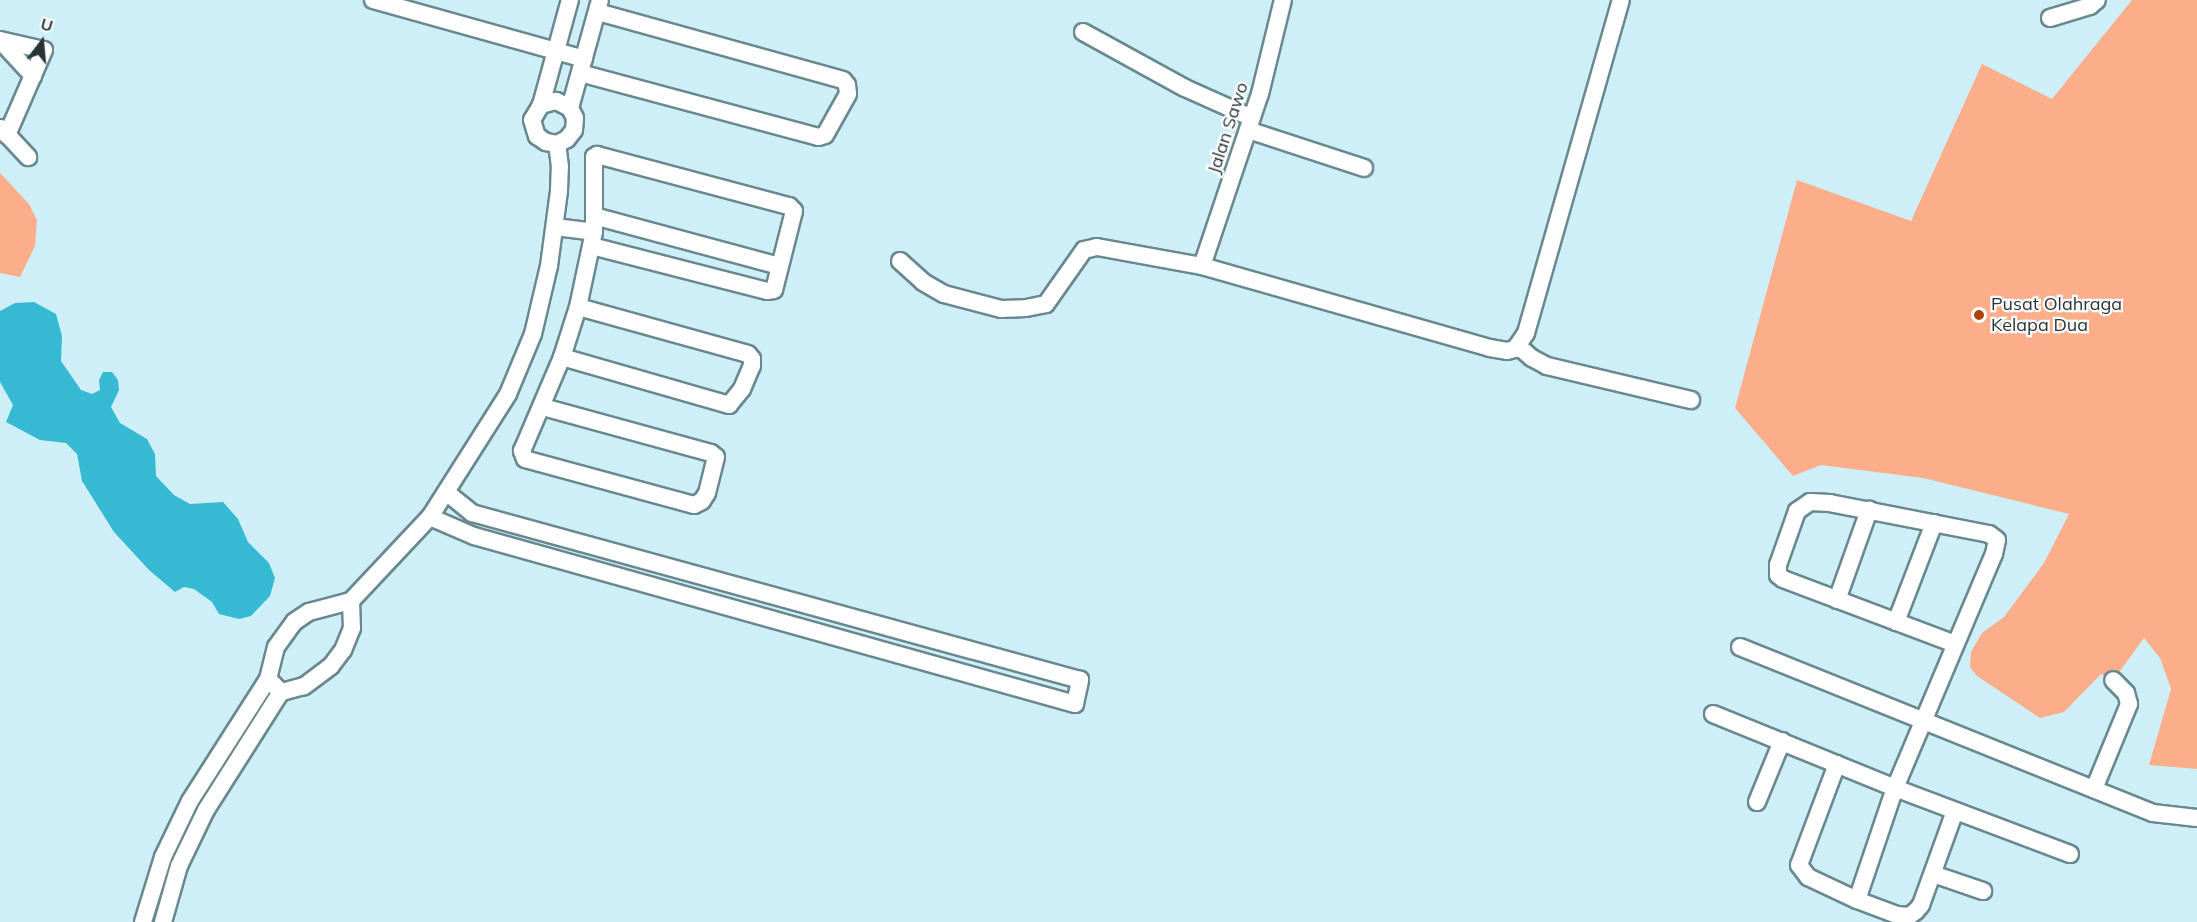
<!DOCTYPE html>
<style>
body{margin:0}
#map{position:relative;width:2197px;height:922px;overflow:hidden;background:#ceeff7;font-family:Mulish,sans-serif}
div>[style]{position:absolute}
.green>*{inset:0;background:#fcae8b}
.water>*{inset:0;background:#36bad4}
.roads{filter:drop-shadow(2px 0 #69888f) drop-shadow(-2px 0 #69888f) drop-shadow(0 2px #69888f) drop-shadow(0 -2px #69888f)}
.minor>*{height:16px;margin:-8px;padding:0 8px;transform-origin:8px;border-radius:8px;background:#fff}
.dots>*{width:16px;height:16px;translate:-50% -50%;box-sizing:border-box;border:3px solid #fff;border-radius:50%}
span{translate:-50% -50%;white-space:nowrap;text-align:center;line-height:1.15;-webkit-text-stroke:4.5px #fff;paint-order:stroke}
.street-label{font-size:18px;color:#283538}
.poi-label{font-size:18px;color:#283538}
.left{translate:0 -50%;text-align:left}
.north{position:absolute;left:12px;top:12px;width:60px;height:60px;-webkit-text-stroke:4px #fff;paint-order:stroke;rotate:16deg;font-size:16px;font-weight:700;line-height:24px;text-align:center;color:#283538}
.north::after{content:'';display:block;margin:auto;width:21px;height:27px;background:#283538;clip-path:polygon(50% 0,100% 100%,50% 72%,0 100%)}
</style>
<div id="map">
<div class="green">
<i style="clip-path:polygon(2132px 0,2197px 0,2197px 769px,2149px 765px,2171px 689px,2160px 658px,2144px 638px,2112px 682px,2101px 674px,2064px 712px,2040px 718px,1977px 676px,1970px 667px,1971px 652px,1982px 633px,2004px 617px,2044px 563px,2069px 514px,1923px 478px,1821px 465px,1793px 476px,1735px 408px,1797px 180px,1911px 221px,1982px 64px,2052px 99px)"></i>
<i style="clip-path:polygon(0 173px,29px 204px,37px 220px,35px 246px,20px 277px,0 273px)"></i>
</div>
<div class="water">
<i style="clip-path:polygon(34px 302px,56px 314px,62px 336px,61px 361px,81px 390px,92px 394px,100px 390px,99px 380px,103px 372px,112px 372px,118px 380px,119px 390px,111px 407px,120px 423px,147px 439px,155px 454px,156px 476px,174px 495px,190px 504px,223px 502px,238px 519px,248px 542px,269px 563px,275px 578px,270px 596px,251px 616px,239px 619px,219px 614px,212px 602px,194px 589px,184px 587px,175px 592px,149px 570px,114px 532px,82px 481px,77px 454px,66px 443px,40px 440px,6px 422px,13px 405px,0 382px,0 311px,15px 303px)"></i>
</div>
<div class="roads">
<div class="minor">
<i style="left:373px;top:0;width:219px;rotate:15.6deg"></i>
<i style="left:2050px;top:18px;width:42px;rotate:-16.7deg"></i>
<i style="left:2090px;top:6px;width:9px;rotate:-41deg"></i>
<i style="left:1083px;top:32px;width:116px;rotate:28.8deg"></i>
<i style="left:1185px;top:88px;width:73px;rotate:24.1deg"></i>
<i style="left:0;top:40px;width:45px;rotate:12.8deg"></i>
<i style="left:44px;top:50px;width:93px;rotate:113.5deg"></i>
<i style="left:0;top:40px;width:49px;rotate:47.5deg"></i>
<i style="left:580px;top:73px;width:247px;rotate:15deg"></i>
<i style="left:819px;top:137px;width:6px;rotate:-18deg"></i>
<i style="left:825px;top:135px;width:47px;rotate:-60.7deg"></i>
<i style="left:848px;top:94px;width:9px;rotate:-96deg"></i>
<i style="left:847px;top:85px;width:6px;rotate:-129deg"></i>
<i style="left:843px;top:80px;width:255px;rotate:-164.5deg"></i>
<i style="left:541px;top:105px;width:109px;rotate:-74.6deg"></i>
<i style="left:570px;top:108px;width:16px;rotate:-153deg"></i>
<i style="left:556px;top:101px;width:16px;rotate:165deg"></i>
<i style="left:541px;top:105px;width:17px;rotate:121deg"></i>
<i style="left:532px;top:120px;width:17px;rotate:73deg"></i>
<i style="left:537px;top:136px;width:11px;rotate:34deg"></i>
<i style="left:546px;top:142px;width:11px;rotate:10deg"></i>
<i style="left:557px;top:144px;width:11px;rotate:-27deg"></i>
<i style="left:567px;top:139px;width:11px;rotate:-52deg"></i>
<i style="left:574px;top:130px;width:12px;rotate:-85deg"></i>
<i style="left:575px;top:118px;width:11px;rotate:-117deg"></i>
<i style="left:570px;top:108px;width:112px;rotate:-74.5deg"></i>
<i style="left:1px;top:128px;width:40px;rotate:47deg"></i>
<i style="left:1248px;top:130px;width:122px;rotate:18.1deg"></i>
<i style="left:594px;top:216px;width:192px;rotate:15.1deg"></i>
<i style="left:555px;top:227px;width:39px;rotate:7deg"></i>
<i style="left:900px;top:261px;width:31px;rotate:42deg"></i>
<i style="left:923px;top:282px;width:24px;rotate:30deg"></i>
<i style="left:944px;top:294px;width:59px;rotate:14.7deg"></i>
<i style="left:1001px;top:309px;width:25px;rotate:-2deg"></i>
<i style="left:1026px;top:308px;width:20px;rotate:-11deg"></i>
<i style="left:1046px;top:304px;width:66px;rotate:-54.9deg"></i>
<i style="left:1084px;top:250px;width:13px;rotate:-13deg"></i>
<i style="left:1097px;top:247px;width:107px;rotate:10.3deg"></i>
<i style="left:1202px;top:266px;width:299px;rotate:15.9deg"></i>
<i style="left:1490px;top:348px;width:17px;rotate:10deg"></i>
<i style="left:1507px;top:351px;width:8px;rotate:-14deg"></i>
<i style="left:1515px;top:349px;width:19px;rotate:-55deg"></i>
<i style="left:1526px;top:333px;width:346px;rotate:-74.1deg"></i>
<i style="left:1202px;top:266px;width:182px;rotate:-71.4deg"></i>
<i style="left:1260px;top:94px;width:97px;rotate:-76.3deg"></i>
<i style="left:1518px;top:346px;width:18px;rotate:41deg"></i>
<i style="left:1532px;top:358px;width:17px;rotate:28deg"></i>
<i style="left:1547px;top:366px;width:148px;rotate:13.3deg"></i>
<i style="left:562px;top:357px;width:174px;rotate:16deg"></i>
<i style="left:729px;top:405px;width:21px;rotate:-51deg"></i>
<i style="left:742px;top:389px;width:25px;rotate:-67deg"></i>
<i style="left:752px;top:366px;width:7px;rotate:-90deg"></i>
<i style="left:752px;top:359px;width:6px;rotate:-129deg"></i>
<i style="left:748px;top:354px;width:176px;rotate:-164.5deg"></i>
<i style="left:543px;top:407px;width:174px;rotate:15.3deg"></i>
<i style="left:711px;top:453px;width:6px;rotate:39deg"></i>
<i style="left:716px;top:457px;width:37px;rotate:104deg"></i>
<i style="left:707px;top:493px;width:9px;rotate:122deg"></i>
<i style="left:702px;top:501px;width:9px;rotate:153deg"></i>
<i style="left:694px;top:505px;width:175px;rotate:-164.8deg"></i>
<i style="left:525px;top:459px;width:9px;rotate:-111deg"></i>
<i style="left:522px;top:451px;width:102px;rotate:-66.9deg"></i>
<i style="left:562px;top:357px;width:52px;rotate:-72.3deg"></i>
<i style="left:578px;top:307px;width:77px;rotate:-78deg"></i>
<i style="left:594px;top:232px;width:75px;rotate:-90deg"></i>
<i style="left:594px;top:157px;width:4px;rotate:-34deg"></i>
<i style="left:597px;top:155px;width:199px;rotate:14.9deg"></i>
<i style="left:789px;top:206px;width:7px;rotate:45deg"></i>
<i style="left:794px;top:211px;width:81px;rotate:104.2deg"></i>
<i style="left:774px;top:290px;width:7px;rotate:172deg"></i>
<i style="left:767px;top:291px;width:181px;rotate:-165.6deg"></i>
<i style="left:430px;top:517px;width:48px;rotate:23.4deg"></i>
<i style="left:474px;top:536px;width:624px;rotate:15.62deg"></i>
<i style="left:1075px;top:704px;width:25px;rotate:-78deg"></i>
<i style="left:1080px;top:680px;width:631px;rotate:-164.64deg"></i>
<i style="left:472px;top:513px;width:33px;rotate:-141deg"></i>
<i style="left:1837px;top:600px;width:96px;rotate:-70.4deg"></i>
<i style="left:351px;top:601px;width:27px;rotate:88deg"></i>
<i style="left:352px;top:628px;width:24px;rotate:112deg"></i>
<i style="left:343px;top:650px;width:20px;rotate:127deg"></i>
<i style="left:331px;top:666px;width:34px;rotate:143deg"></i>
<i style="left:304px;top:686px;width:24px;rotate:165deg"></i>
<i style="left:281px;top:692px;width:18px;rotate:-135deg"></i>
<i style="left:268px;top:679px;width:33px;rotate:-76deg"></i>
<i style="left:276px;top:647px;width:31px;rotate:-54deg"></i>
<i style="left:294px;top:622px;width:18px;rotate:-34deg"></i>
<i style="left:309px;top:612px;width:43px;rotate:-14.7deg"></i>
<i style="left:351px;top:601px;width:115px;rotate:-46.8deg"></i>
<i style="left:430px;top:517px;width:146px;rotate:-57.6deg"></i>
<i style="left:508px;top:394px;width:65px;rotate:-67.4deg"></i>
<i style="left:533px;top:334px;width:70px;rotate:-76.8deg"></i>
<i style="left:549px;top:266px;width:76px;rotate:-82.4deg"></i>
<i style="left:559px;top:191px;width:24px;rotate:-88deg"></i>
<i style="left:560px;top:167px;width:23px;rotate:-97deg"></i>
<i style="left:1896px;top:622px;width:106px;rotate:-69deg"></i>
<i style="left:1740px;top:647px;width:445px;rotate:21.9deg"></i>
<i style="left:2153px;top:813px;width:44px;rotate:6.5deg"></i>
<i style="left:1713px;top:714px;width:196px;rotate:22.1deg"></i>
<i style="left:1895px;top:788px;width:187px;rotate:20.7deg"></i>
<i style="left:1837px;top:764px;width:108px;rotate:110.6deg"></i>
<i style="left:1799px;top:865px;width:15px;rotate:53deg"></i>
<i style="left:1808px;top:877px;width:54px;rotate:25.1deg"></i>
<i style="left:2094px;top:789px;width:92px;rotate:-67.6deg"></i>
<i style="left:2129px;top:704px;width:11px;rotate:-105deg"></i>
<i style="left:2126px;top:693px;width:18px;rotate:-135deg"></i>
<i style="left:1757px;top:802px;width:66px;rotate:-67.7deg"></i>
<i style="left:1955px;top:811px;width:100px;rotate:109.9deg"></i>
<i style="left:1921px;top:905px;width:8px;rotate:130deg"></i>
<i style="left:1916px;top:911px;width:9px;rotate:144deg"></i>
<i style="left:1909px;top:916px;width:12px;rotate:-175deg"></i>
<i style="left:1897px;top:915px;width:43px;rotate:-159.4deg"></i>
<i style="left:1857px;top:900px;width:118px;rotate:-71.3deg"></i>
<i style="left:1895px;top:788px;width:254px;rotate:-67.1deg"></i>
<i style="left:1994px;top:554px;width:14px;rotate:-78deg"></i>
<i style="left:1997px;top:540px;width:10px;rotate:-143deg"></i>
<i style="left:1989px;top:534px;width:162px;rotate:-169deg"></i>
<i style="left:1830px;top:503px;width:20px;rotate:-177deg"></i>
<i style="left:1810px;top:502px;width:16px;rotate:145deg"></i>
<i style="left:1797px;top:511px;width:57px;rotate:109.4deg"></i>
<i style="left:1778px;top:565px;width:10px;rotate:90deg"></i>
<i style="left:1778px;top:575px;width:6px;rotate:39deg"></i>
<i style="left:1783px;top:579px;width:184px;rotate:20.7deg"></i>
<i style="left:1933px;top:874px;width:53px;rotate:18.8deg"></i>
<i style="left:143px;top:922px;width:68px;rotate:-72.9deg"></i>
<i style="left:163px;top:857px;width:62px;rotate:-64.3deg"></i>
<i style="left:190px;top:801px;width:145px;rotate:-57.4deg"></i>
<i style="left:163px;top:922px;width:58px;rotate:-74.1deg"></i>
<i style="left:179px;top:866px;width:62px;rotate:-64.3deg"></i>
<i style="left:206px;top:810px;width:140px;rotate:-57.6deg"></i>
</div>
</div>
<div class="dots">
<i style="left:1979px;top:315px;background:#a94608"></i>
</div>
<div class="street-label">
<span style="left:1228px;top:128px;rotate:-72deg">Jalan Sawo</span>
</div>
<div class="poi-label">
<span class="left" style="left:1991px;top:315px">Pusat Olahraga<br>Kelapa Dua</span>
</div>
<div class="north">U</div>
</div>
